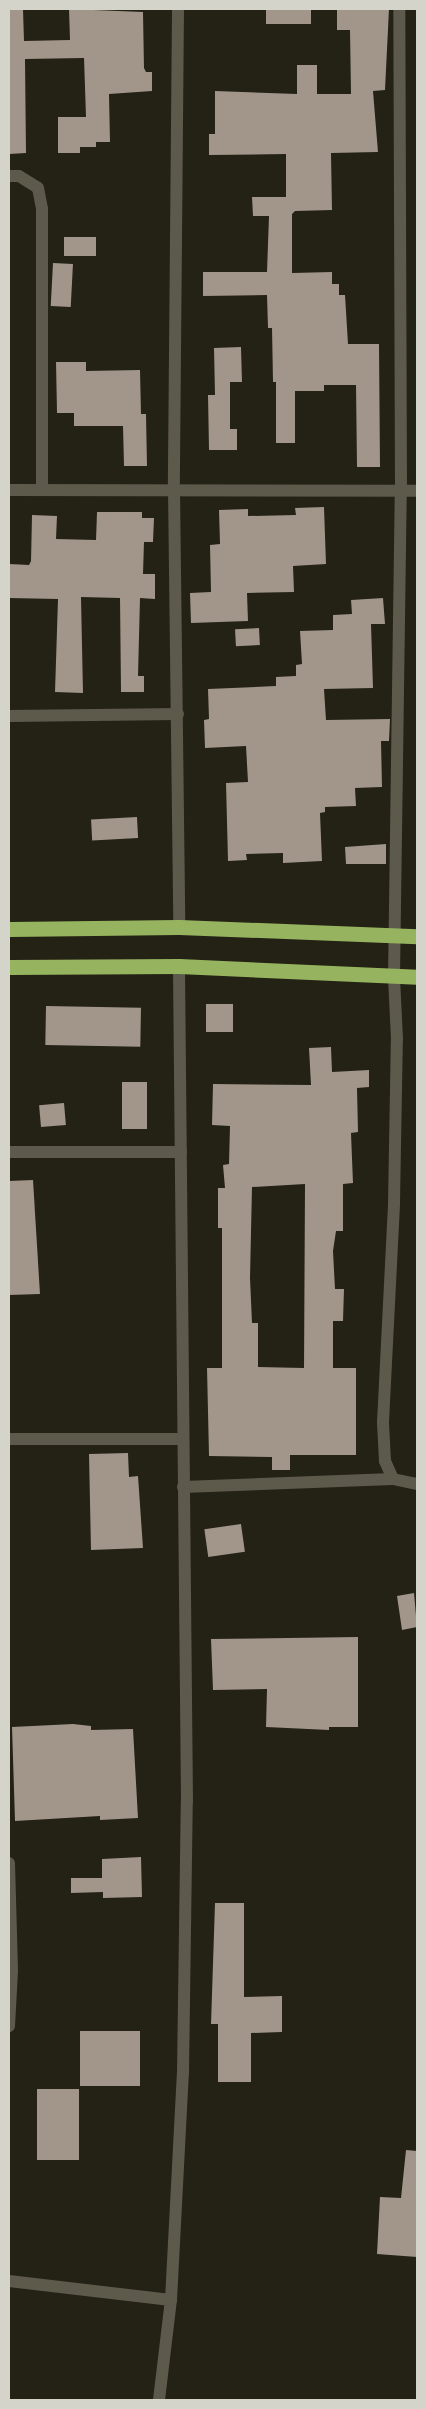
<!DOCTYPE html>
<style>
body{margin:0}
#map{position:relative;width:426px;height:2409px;overflow:hidden;background:#242115;font-family:"Space Grotesk",sans-serif}
div>[style]{position:absolute}
.building>*{inset:0;background:#a19689;transform-origin:0 0}
.minor>*{height:12px;margin:-6px;padding:0 6px;transform-origin:6px;border-radius:6px;background:#5d5a4c}
.highway>*{height:15px;margin:-7.5px;padding:0 7.5px;transform-origin:7.5px;border-radius:7.5px;background:#96b45f}
span{translate:-50% -50%;white-space:nowrap;text-align:center;line-height:1.15;-webkit-text-stroke:5px #0c0b06;paint-order:stroke}
.frame{position:absolute;inset:0;border:10px solid #d5d4cb;pointer-events:none}
</style>
<div id="map">
<div class="building">
<i style="clip-path:polygon(9px 9px,23px 9px,24px 41px,70px 40px,69px 9px,143px 12px,144px 68px,146px 72px,152px 72px,152px 91px,109px 94px,110px 142px,96px 142px,96px 147px,80px 147px,80px 153px,58px 153px,58px 117px,86px 117px,84px 58px,25px 59px,26px 153px,9px 154px)"></i>
<i style="left:266px;top:9px;width:45px;height:15px"></i>
<i style="clip-path:polygon(337px 9px,389px 9px,385px 90px,373px 91px,378px 152px,331px 153px,332px 210px,295px 211px,292px 214px,292px 273px,332px 272px,332px 284px,339px 284px,339px 295px,345px 295px,348px 344px,379px 344px,380px 467px,357px 467px,356px 385px,324px 385px,324px 391px,295px 391px,295px 443px,276px 443px,276px 382px,273px 382px,272px 328px,268px 328px,267px 295px,203px 296px,203px 272px,267px 272px,269px 216px,253px 216px,252px 197px,286px 197px,286px 154px,209px 155px,209px 134px,215px 134px,215px 91px,297px 94px,297px 65px,317px 65px,317px 94px,351px 94px,350px 30px,337px 30px)"></i>
<i style="left:64px;top:237px;width:32px;height:19px"></i>
<i style="left:53px;top:263px;width:20px;height:43px;rotate:3deg"></i>
<i style="clip-path:polygon(241px 347px,242px 382px,230px 382px,230px 429px,237px 429px,237px 450px,209px 450px,208px 395px,215px 395px,214px 348px)"></i>
<i style="clip-path:polygon(56px 362px,86px 362px,86px 371px,140px 370px,141px 414px,146px 414px,147px 466px,124px 466px,123px 426px,74px 426px,74px 413px,57px 413px)"></i>
<i style="clip-path:polygon(324px 507px,326px 564px,293px 566px,294px 592px,247px 593px,248px 621px,191px 623px,190px 593px,211px 592px,210px 545px,220px 544px,219px 510px,248px 509px,248px 516px,296px 515px,295px 508px)"></i>
<i style="clip-path:polygon(97px 512px,142px 512px,142px 518px,154px 518px,153px 542px,144px 542px,143px 574px,155px 574px,155px 599px,140px 598px,138px 676px,144px 676px,144px 692px,121px 692px,120px 598px,81px 597px,83px 693px,55px 692px,58px 599px,9px 598px,9px 564px,29px 565px,31px 561px,32px 515px,57px 516px,56px 539px,96px 540px)"></i>
<i style="clip-path:polygon(383px 598px,385px 624px,371px 624px,373px 688px,324px 689px,326px 720px,390px 719px,389px 741px,381px 741px,382px 787px,355px 788px,356px 806px,325px 807px,325px 812px,320px 813px,322px 861px,283px 863px,283px 853px,246px 854px,247px 860px,228px 861px,226px 783px,248px 782px,246px 746px,205px 748px,204px 720px,209px 719px,208px 689px,276px 686px,276px 677px,296px 676px,296px 665px,302px 664px,300px 631px,333px 630px,333px 615px,352px 614px,351px 600px)"></i>
<i style="left:259px;top:628px;width:17px;height:24px;rotate:87deg"></i>
<i style="left:137px;top:817px;width:21px;height:46px;rotate:87deg"></i>
<i style="clip-path:polygon(386px 844px,386px 864px,346px 864px,345px 847px)"></i>
<i style="left:206px;top:1004px;width:27px;height:28px"></i>
<i style="left:46px;top:1006px;width:95px;height:39px;rotate:1deg"></i>
<i style="clip-path:polygon(evenodd,331px 1047px,332px 1072px,369px 1070px,369px 1087px,357px 1088px,358px 1132px,351px 1133px,353px 1183px,343px 1184px,343px 1231px,336px 1231px,333px 1251px,335px 1289px,344px 1289px,343px 1321px,333px 1321px,333px 1368px,356px 1368px,356px 1455px,290px 1455px,290px 1470px,272px 1470px,272px 1457px,209px 1456px,207px 1368px,222px 1368px,222px 1228px,218px 1228px,218px 1188px,225px 1188px,223px 1165px,229px 1164px,230px 1126px,212px 1125px,213px 1084px,311px 1085px,309px 1048px,331px 1047px,305px 1184px,304px 1368px,258px 1367px,258px 1323px,252px 1323px,250px 1278px,252px 1187px,305px 1184px)"></i>
<i style="left:122px;top:1082px;width:25px;height:47px"></i>
<i style="left:64px;top:1103px;width:22px;height:25px;rotate:85deg"></i>
<i style="clip-path:polygon(33px 1180px,40px 1294px,9px 1295px,9px 1181px)"></i>
<i style="clip-path:polygon(128px 1453px,129px 1477px,138px 1476px,143px 1548px,91px 1550px,89px 1454px)"></i>
<i style="left:241px;top:1524px;width:28px;height:37px;rotate:82deg"></i>
<i style="clip-path:polygon(414px 1593px,417px 1627px,402px 1630px,397px 1596px)"></i>
<i style="clip-path:polygon(358px 1637px,358px 1727px,329px 1727px,329px 1730px,266px 1727px,267px 1689px,213px 1690px,211px 1639px)"></i>
<i style="clip-path:polygon(73px 1724px,91px 1726px,91px 1730px,133px 1729px,138px 1818px,100px 1820px,100px 1816px,15px 1821px,12px 1727px)"></i>
<i style="clip-path:polygon(141px 1857px,142px 1897px,103px 1898px,103px 1892px,71px 1893px,71px 1878px,102px 1878px,102px 1859px)"></i>
<i style="clip-path:polygon(215px 1903px,244px 1903px,244px 1997px,282px 1996px,282px 2032px,251px 2033px,251px 2082px,218px 2082px,218px 2024px,211px 2024px)"></i>
<i style="left:80px;top:2031px;width:60px;height:55px"></i>
<i style="left:37px;top:2089px;width:42px;height:71px"></i>
<i style="clip-path:polygon(406px 2150px,417px 2151px,417px 2257px,377px 2254px,380px 2197px,401px 2198px)"></i>
</div>
<div class="minor">
<i style="left:178px;top:9px;width:480px;rotate:90.5deg"></i>
<i style="left:174px;top:489px;width:438px;rotate:89.3deg"></i>
<i style="left:9px;top:176px;width:10px"></i>
<i style="left:19px;top:176px;width:22px;rotate:32deg"></i>
<i style="left:38px;top:188px;width:21px;rotate:79deg"></i>
<i style="left:42px;top:209px;width:281px;rotate:90deg"></i>
<i style="left:9px;top:490px;width:408px;rotate:0.1deg"></i>
<i style="left:9px;top:716px;width:169px;rotate:-0.7deg"></i>
<i style="left:9px;top:1152px;width:172px"></i>
<i style="left:9px;top:1439px;width:174px"></i>
<i style="left:393px;top:1479px;width:20px;rotate:-114deg"></i>
<i style="left:385px;top:1461px;width:39px;rotate:-93deg"></i>
<i style="left:383px;top:1422px;width:219px;rotate:-87.1deg"></i>
<i style="left:394px;top:1203px;width:164px;rotate:-89deg"></i>
<i style="left:397px;top:1039px;width:62px;rotate:-92.8deg"></i>
<i style="left:394px;top:977px;width:486px;rotate:-89.2deg"></i>
<i style="left:401px;top:491px;width:482px;rotate:-90.2deg"></i>
<i style="left:183px;top:1487px;width:210px;rotate:-2.2deg"></i>
<i style="left:393px;top:1479px;width:25px;rotate:12deg"></i>
<i style="left:9px;top:1863px;width:108px;rotate:88.4deg"></i>
<i style="left:12px;top:1971px;width:55px;rotate:93.1deg"></i>
<i style="left:9px;top:2281px;width:163px;rotate:6.7deg"></i>
<i style="left:159px;top:2400px;width:101px;rotate:-83.2deg"></i>
<i style="left:171px;top:2300px;width:227px;rotate:-87deg"></i>
<i style="left:183px;top:2073px;width:271px;rotate:-89.2deg"></i>
<i style="left:187px;top:1802px;width:836px;rotate:-90.55deg"></i>
</div>
<div class="highway">
<i style="left:9px;top:929px;width:170px;rotate:-0.7deg"></i>
<i style="left:179px;top:927px;width:238px;rotate:2.2deg"></i>
<i style="left:9px;top:967px;width:170px;rotate:-0.3deg"></i>
<i style="left:179px;top:966px;width:238px;rotate:2.6deg"></i>
</div>
<div class="frame"></div>
</div>
